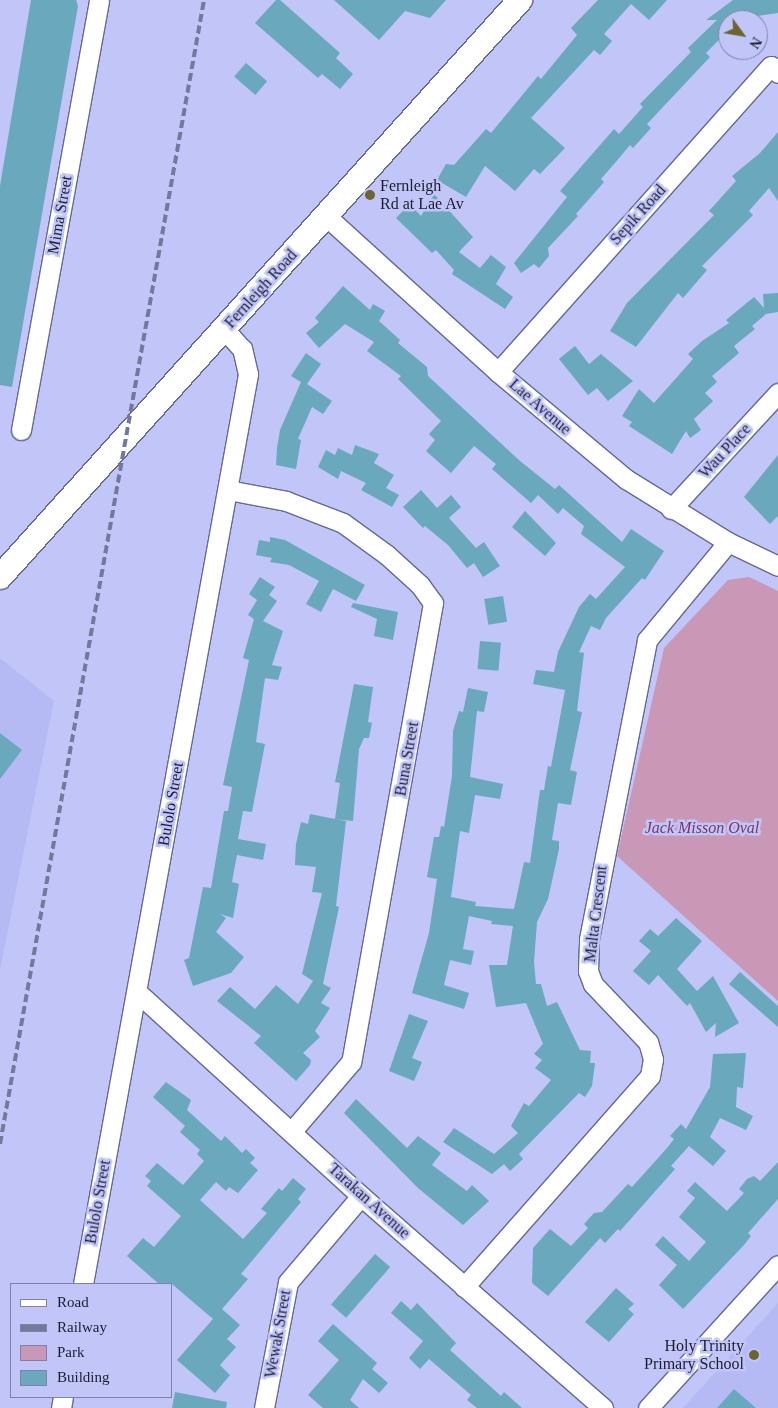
<!DOCTYPE html>
<style>
body{margin:0}
#map{position:relative;width:778px;height:1408px;overflow:hidden;background:#c1c5f8;font-family:Georgia,serif}
div>[style]{position:absolute}
.built>*{inset:0;background:#b6baf4}
.green>*{inset:0;background:#c898b6}
.building>*{inset:0;background:#6aa8bd;transform-origin:0 0}
.roads{filter:drop-shadow(1px 0 #666896) drop-shadow(-1px 0 #666896) drop-shadow(0 1px #666896) drop-shadow(0 -1px #666896)}
.minor>*{height:19px;margin:-9.5px;padding:0 9.5px;transform-origin:9.5px;border-radius:9.5px;background:#fff}
.tertiary>*{height:24px;margin:-12px;padding:0 12px;transform-origin:12px;border-radius:12px;background:#fff}
.rail>*{height:4px;margin-top:-2px;transform-origin:0;background:repeating-linear-gradient(90deg,#75779b 0 8px,transparent 0 12px)}
.dots>*{width:14px;height:14px;translate:-50% -50%;box-sizing:border-box;border:2px solid #c1c5f8;border-radius:50%}
span{translate:-50% -50%;white-space:nowrap;text-align:center;line-height:1.15;-webkit-text-stroke:5px #c1c5f8;paint-order:stroke}
.poi-label{font-size:16px;color:#1c1d30}
.left{translate:0 -50%;text-align:left}
.right{translate:-100% -50%;text-align:right}
.street-label{font-size:16px;color:#1c1d30}
.park-label{font-size:16px;color:#7b3565;font-style:italic}
.legend{position:absolute;left:10px;top:1283px;width:162px;height:115px;box-sizing:border-box;background:#c1c5f8;border:1px solid #7f82a8;margin:0;padding:6px 9px;list-style:none;font-size:15px;color:#1c1d30}
.legend li{display:flex;align-items:center;gap:10px;height:25px}
.legend b{width:25px;border:1px solid #7f82a8}
.north{position:absolute;left:718px;top:10px;width:50px;height:50px;box-sizing:border-box;background:#c1c5f8;border:1px solid #7f82a8;border-radius:50%;rotate:122deg;font-size:14px;font-weight:700;line-height:20px;text-align:center;color:#1c1d30}
.north::after{content:'';display:block;margin:auto;width:18px;height:22px;background:#6c6431;clip-path:polygon(50% 0,100% 100%,50% 72%,0 100%)}
</style>
<div id="map">
<div class="built">
<i style="clip-path:polygon(0 658px,54px 701px,0 970px)"></i>
<i style="clip-path:polygon(778px 1303px,778px 1408px,683px 1408px)"></i>
</div>
<div class="green">
<i style="clip-path:polygon(749px 577px,778px 591px,778px 1001px,617px 856px,664px 648px,728px 580px)"></i>
</div>
<div class="building">
<i style="clip-path:polygon(31px 0,76px 0,78px 6px,12px 387px,0 385px,0 186px)"></i>
<i style="clip-path:polygon(276px 0,280px 0,340px 53px,336px 58px,353px 74px,340px 89px,322px 74px,318px 78px,255px 23px)"></i>
<i style="clip-path:polygon(334px 0,446px 0,430px 18px,405px 11px,379px 40px)"></i>
<i style="clip-path:polygon(598px 0,667px 0,649px 20px,631px 4px,604px 34px,612px 41px,600px 55px,594px 50px,531px 118px,565px 148px,540px 174px,534px 169px,515px 191px,485px 166px,466px 197px,437px 180px,446px 164px,454px 165px,486px 129px,491px 133px,538px 76px,541px 79px,577px 35px,571px 28px)"></i>
<i style="clip-path:polygon(733px 0,778px 0,778px 13px,728px 20px,728px 40px,725px 34px,706px 53px,710px 57px,647px 124px,651px 128px,633px 148px,630px 145px,614px 164px,601px 179px,604px 182px,576px 214px,578px 216px,548px 248px,549px 256px,539px 268px,534px 264px,521px 273px,514px 263px,567px 197px,560px 191px,614px 129px,619px 134px,643px 107px,640px 104px,691px 52px,688px 48px,717px 20px,706px 20px)"></i>
<i style="left:246px;top:63px;width:28px;height:18px;rotate:41deg"></i>
<i style="clip-path:polygon(778px 132px,778px 201px,769px 188px,749px 211px,753px 215px,702px 266px,707px 270px,683px 298px,678px 293px,636px 347px,610px 331px,627px 303px,714px 215px,709px 211px,736px 181px,732px 176px,760px 153px)"></i>
<i style="clip-path:polygon(434px 194px,473px 237px,459px 252px,480px 268px,491px 255px,506px 267px,496px 284px,513px 297px,505px 309px,452px 274px,454px 270px,436px 250px,432px 253px,396px 218px,410px 204px,421px 216px)"></i>
<i style="clip-path:polygon(343px 286px,370px 310px,373px 304px,385px 311px,379px 321px,400px 340px,398px 343px,427px 367px,428px 376px,520px 461px,555px 489px,559px 485px,622px 542px,631px 529px,664px 551px,645px 580px,642px 578px,606px 618px,600px 630px,591px 626px,579px 652px,584px 653px,577px 711px,582px 712px,570px 770px,577px 772px,571px 805px,558px 803px,552px 840px,559px 841px,559px 849px,548px 899px,537px 922px,534px 962px,536px 984px,541px 984px,547px 1006px,557px 1002px,580px 1050px,591px 1051px,590px 1063px,595px 1063px,592px 1086px,585px 1097px,579px 1093px,519px 1154px,523px 1159px,510px 1171px,504px 1164px,492px 1174px,443px 1142px,454px 1128px,494px 1154px,518px 1133px,511px 1126px,524px 1103px,529px 1106px,551px 1080px,535px 1068px,542px 1060px,534px 1054px,543px 1044px,526px 1003px,496px 1007px,489px 965px,507px 965px,513px 926px,491px 924px,492px 921px,469px 916px,463px 949px,474px 951px,471px 965px,450px 960px,444px 985px,469px 993px,464px 1009px,412px 993px,429px 933px,437px 879px,427px 877px,434px 837px,439px 837px,441px 826px,444px 827px,452px 776px,453px 731px,459px 711px,463px 712px,468px 688px,488px 692px,484px 712px,477px 711px,470px 777px,503px 784px,500px 799px,475px 795px,469px 833px,460px 831px,451px 897px,476px 902px,475px 906px,514px 909px,524px 862px,530px 863px,540px 790px,544px 790px,548px 766px,551px 767px,565px 690px,533px 684px,536px 670px,554px 672px,558px 652px,579px 607px,590px 594px,596px 599px,625px 567px,581px 534px,584px 526px,563px 508px,558px 514px,538px 495px,531px 503px,492px 469px,496px 464px,474px 446px,451px 473px,426px 451px,435px 440px,429px 434px,441px 421px,398px 379px,401px 376px,367px 351px,374px 342px,345px 324px,319px 348px,306px 333px,319px 322px,315px 318px)"></i>
<i style="clip-path:polygon(778px 293px,778px 312px,766px 314px,752px 326px,755px 329px,734px 346px,739px 353px,712px 376px,717px 382px,705px 393px,713px 401px,694px 419px,701px 430px,690px 438px,686px 431px,672px 454px,629px 426px,632px 422px,622px 416px,639px 389px,654px 403px,693px 359px,688px 354px,702px 341px,729px 323px,726px 320px,754px 297px,764px 308px,763px 294px)"></i>
<i style="clip-path:polygon(575px 346px,589px 364px,601px 354px,633px 381px,608px 401px,597px 388px,588px 395px,559px 359px)"></i>
<i style="clip-path:polygon(306px 353px,321px 364px,307px 384px,332px 401px,323px 414px,312px 407px,298px 439px,301px 440px,296px 469px,276px 465px,277px 448px,280px 430px,301px 382px,291px 376px)"></i>
<i style="clip-path:polygon(355px 445px,379px 454px,374px 463px,394px 475px,386px 488px,399px 495px,392px 507px,361px 490px,366px 483px,341px 471px,338px 479px,318px 467px,326px 450px,335px 455px,338px 448px,352px 455px)"></i>
<i style="clip-path:polygon(778px 455px,778px 516px,770px 524px,744px 497px)"></i>
<i style="clip-path:polygon(421px 490px,437px 508px,451px 495px,461px 507px,449px 518px,476px 548px,484px 542px,500px 566px,483px 577px,474px 563px,467px 568px,448px 545px,425px 526px,423px 528px,403px 507px)"></i>
<i style="clip-path:polygon(525px 511px,556px 543px,545px 556px,512px 527px)"></i>
<i style="clip-path:polygon(270px 537px,285px 540px,365px 585px,356px 601px,333px 589px,321px 612px,306px 604px,319px 581px,289px 565px,270px 562px,272px 558px,256px 555px,259px 540px,270px 542px)"></i>
<i style="clip-path:polygon(260px 577px,275px 587px,269px 595px,277px 601px,263px 621px,283px 631px,272px 665px,282px 667px,278px 680px,265px 678px,256px 742px,265px 744px,252px 812px,243px 811px,238px 839px,266px 844px,263px 860px,237px 855px,232px 882px,239px 884px,233px 918px,220px 914px,226px 918px,216px 932px,244px 957px,231px 973px,193px 986px,184px 960px,189px 958px,203px 887px,211px 888px,224px 811px,228px 811px,232px 787px,223px 785px,249px 660px,243px 658px,254px 619px,248px 615px,257px 600px,249px 594px)"></i>
<i style="left:503px;top:596px;width:26px;height:19px;rotate:81deg"></i>
<i style="clip-path:polygon(353px 603px,398px 612px,393px 640px,374px 636px,377px 619px,351px 607px)"></i>
<i style="left:480px;top:641px;width:21px;height:28px;rotate:5deg"></i>
<i style="clip-path:polygon(354px 684px,373px 687px,368px 722px,372px 723px,369px 738px,364px 738px,359px 749px,353px 821px,335px 819px,346px 821px,336px 906px,339px 907px,323px 984px,331px 988px,321px 1003px,330px 1008px,315px 1031px,320px 1037px,303px 1053px,311px 1060px,310px 1065px,296px 1081px,254px 1043px,261px 1036px,217px 1001px,230px 987px,255px 1009px,276px 985px,298px 1004px,313px 981px,302px 974px,322px 893px,312px 892px,316px 867px,295px 865px,296px 844px,301px 822px,308px 824px,310px 814px,335px 819px,340px 783px,335px 782px)"></i>
<i style="clip-path:polygon(0 733px,22px 750px,0 779px)"></i>
<i style="clip-path:polygon(676px 918px,702px 941px,677px 969px,697px 991px,713px 976px,739px 1023px,715px 1037px,716px 1023px,706px 1032px,690px 1003px,687px 1006px,658px 975px,649px 985px,633px 971px,651px 951px,639px 941px,650px 929px,658px 936px)"></i>
<i style="clip-path:polygon(740px 972px,778px 1006px,778px 1027px,729px 984px)"></i>
<i style="clip-path:polygon(409px 1014px,428px 1021px,412px 1058px,422px 1062px,414px 1081px,389px 1071px)"></i>
<i style="clip-path:polygon(746px 1053px,743px 1088px,737px 1087px,736px 1107px,753px 1116px,746px 1130px,720px 1118px,710px 1137px,726px 1151px,713px 1166px,689px 1146px,671px 1166px,675px 1169px,620px 1231px,618px 1229px,605px 1243px,600px 1238px,548px 1296px,532px 1283px,533px 1248px,550px 1229px,571px 1246px,588px 1228px,584px 1224px,594px 1213px,602px 1212px,628px 1184px,632px 1187px,667px 1148px,674px 1139px,670px 1136px,681px 1124px,686px 1129px,710px 1087px,713px 1054px)"></i>
<i style="clip-path:polygon(166px 1082px,191px 1100px,187px 1110px,221px 1141px,225px 1136px,242px 1153px,246px 1149px,255px 1158px,250px 1163px,258px 1170px,238px 1193px,229px 1187px,226px 1191px,216px 1182px,200px 1200px,243px 1239px,267px 1213px,261px 1209px,279px 1188px,282px 1191px,293px 1178px,306px 1189px,298px 1199px,301px 1202px,241px 1274px,248px 1279px,222px 1309px,240px 1325px,227px 1339px,236px 1347px,220px 1365px,230px 1375px,215px 1393px,177px 1360px,213px 1319px,172px 1284px,159px 1284px,127px 1256px,143px 1238px,154px 1247px,181px 1216px,147px 1186px,151px 1181px,145px 1176px,157px 1163px,183px 1185px,204px 1161px,197px 1154px,200px 1150px,180px 1132px,185px 1126px,153px 1097px)"></i>
<i style="clip-path:polygon(356px 1099px,407px 1148px,418px 1136px,441px 1153px,432px 1165px,467px 1191px,472px 1185px,489px 1201px,463px 1225px,418px 1188px,344px 1113px)"></i>
<i style="clip-path:polygon(778px 1162px,778px 1199px,748px 1233px,751px 1236px,744px 1245px,683px 1309px,659px 1285px,677px 1265px,655px 1245px,663px 1236px,689px 1261px,706px 1242px,679px 1217px,695px 1198px,687px 1191px,695px 1182px,727px 1211px,744px 1193px,739px 1189px,747px 1179px,754px 1176px,760px 1181px)"></i>
<i style="left:375px;top:1254px;width:20px;height:67px;rotate:41deg"></i>
<i style="clip-path:polygon(616px 1288px,634px 1304px,628px 1309px,634px 1314px,609px 1342px,585px 1322px)"></i>
<i style="clip-path:polygon(401px 1301px,411px 1310px,417px 1303px,456px 1343px,450px 1350px,501px 1396px,504px 1392px,522px 1408px,477px 1408px,467px 1400px,471px 1395px,429px 1359px,420px 1369px,409px 1358px,423px 1341px,391px 1313px)"></i>
<i style="clip-path:polygon(333px 1324px,377px 1363px,372px 1369px,388px 1383px,379px 1393px,363px 1379px,350px 1400px,359px 1408px,323px 1408px,308px 1395px,339px 1360px,318px 1341px)"></i>
<i style="clip-path:polygon(734px 1389px,756px 1408px,717px 1408px)"></i>
<i style="clip-path:polygon(175px 1392px,227px 1402px,226px 1408px,172px 1408px)"></i>
</div>
<div class="roads">
<div class="minor">
<i style="left:326px;top:216px;width:232px;rotate:42.2deg"></i>
<i style="left:498px;top:372px;width:167px;rotate:39.9deg"></i>
<i style="left:626px;top:479px;width:120px;rotate:31.7deg"></i>
<i style="left:728px;top:542px;width:55px;rotate:25.6deg"></i>
<i style="left:498px;top:372px;width:410px;rotate:-48.3deg"></i>
<i style="left:771px;top:66px;width:10px;rotate:45deg"></i>
<i style="left:21px;top:430px;width:437px;rotate:-79.7deg"></i>
<i style="left:228px;top:490px;width:59px;rotate:10.7deg"></i>
<i style="left:286px;top:501px;width:61px;rotate:21.1deg"></i>
<i style="left:343px;top:523px;width:54px;rotate:36deg"></i>
<i style="left:387px;top:555px;width:45px;rotate:42.3deg"></i>
<i style="left:420px;top:585px;width:22px;rotate:54deg"></i>
<i style="left:433px;top:603px;width:466px;rotate:100.1deg"></i>
<i style="left:351px;top:1062px;width:91px;rotate:130.5deg"></i>
<i style="left:671px;top:509px;width:158px;rotate:-47.3deg"></i>
<i style="left:137px;top:992px;width:303px;rotate:42.3deg"></i>
<i style="left:361px;top:1196px;width:322px;rotate:41.2deg"></i>
<i style="left:83px;top:1284px;width:925px;rotate:-79.72deg"></i>
<i style="left:248px;top:374px;width:26px;rotate:-103deg"></i>
<i style="left:242px;top:349px;width:25px;rotate:-132deg"></i>
<i style="left:464px;top:1287px;width:281px;rotate:-48.6deg"></i>
<i style="left:650px;top:1076px;width:17px;rotate:-80deg"></i>
<i style="left:653px;top:1059px;width:18px;rotate:-106deg"></i>
<i style="left:648px;top:1042px;width:80px;rotate:-133.5deg"></i>
<i style="left:593px;top:984px;width:14px;rotate:-111deg"></i>
<i style="left:588px;top:971px;width:32px;rotate:-88deg"></i>
<i style="left:589px;top:939px;width:305px;rotate:-79deg"></i>
<i style="left:647px;top:640px;width:127px;rotate:-50.4deg"></i>
<i style="left:61px;top:1408px;width:11px;rotate:-80deg"></i>
<i style="left:264px;top:1408px;width:128px;rotate:-79.2deg"></i>
<i style="left:288px;top:1282px;width:113px;rotate:-49.7deg"></i>
<i style="left:648px;top:1408px;width:193px;rotate:-47.7deg"></i>
</div>
<div class="tertiary">
<i style="left:0;top:577px;width:777px;rotate:-47.97deg"></i>
</div>
</div>
<div class="rail">
<i style="left:0;top:1144px;width:1162px;rotate:-79.89deg"></i>
</div>
<div class="dots">
<i style="left:370px;top:195px;background:#6c6431"></i>
<i style="left:754px;top:1355px;background:#6c6431"></i>
</div>
<div class="poi-label">
<span class="left" style="left:380px;top:195px">Fernleigh<br>Rd at Lae Av</span>
<span class="right" style="left:744px;top:1355px">Holy Trinity<br>Primary School</span>
</div>
<div class="street-label">
<span style="left:60px;top:215px;rotate:-80deg">Mima Street</span>
<span style="left:638px;top:215px;rotate:-48deg">Sepik Road</span>
<span style="left:261px;top:289px;rotate:-48deg">Fernleigh Road</span>
<span style="left:540px;top:407px;rotate:41deg">Lae Avenue</span>
<span style="left:725px;top:451px;rotate:-47deg">Wau Place</span>
<span style="left:407px;top:759px;rotate:-80deg">Buna Street</span>
<span style="left:171px;top:804px;rotate:-80deg">Bulolo Street</span>
<span style="left:596px;top:914px;rotate:-83deg">Malta Crescent</span>
<span style="left:369px;top:1201px;rotate:42deg">Tarakan Avenue</span>
<span style="left:98px;top:1202px;rotate:-80deg">Bulolo Street</span>
<span style="left:278px;top:1334px;rotate:-80deg">Wewak Street</span>
</div>
<div class="park-label">
<span style="left:702px;top:828px">Jack Misson Oval</span>
</div>
<ul class="legend">
<li><b style="height:6px;background:#fff"></b>Road</li>
<li><b style="height:6px;background:#75779b"></b>Railway</li>
<li><b style="height:14px;background:#c898b6"></b>Park</li>
<li><b style="height:14px;background:#6aa8bd"></b>Building</li>
</ul>
<div class="north">N</div>
</div>
